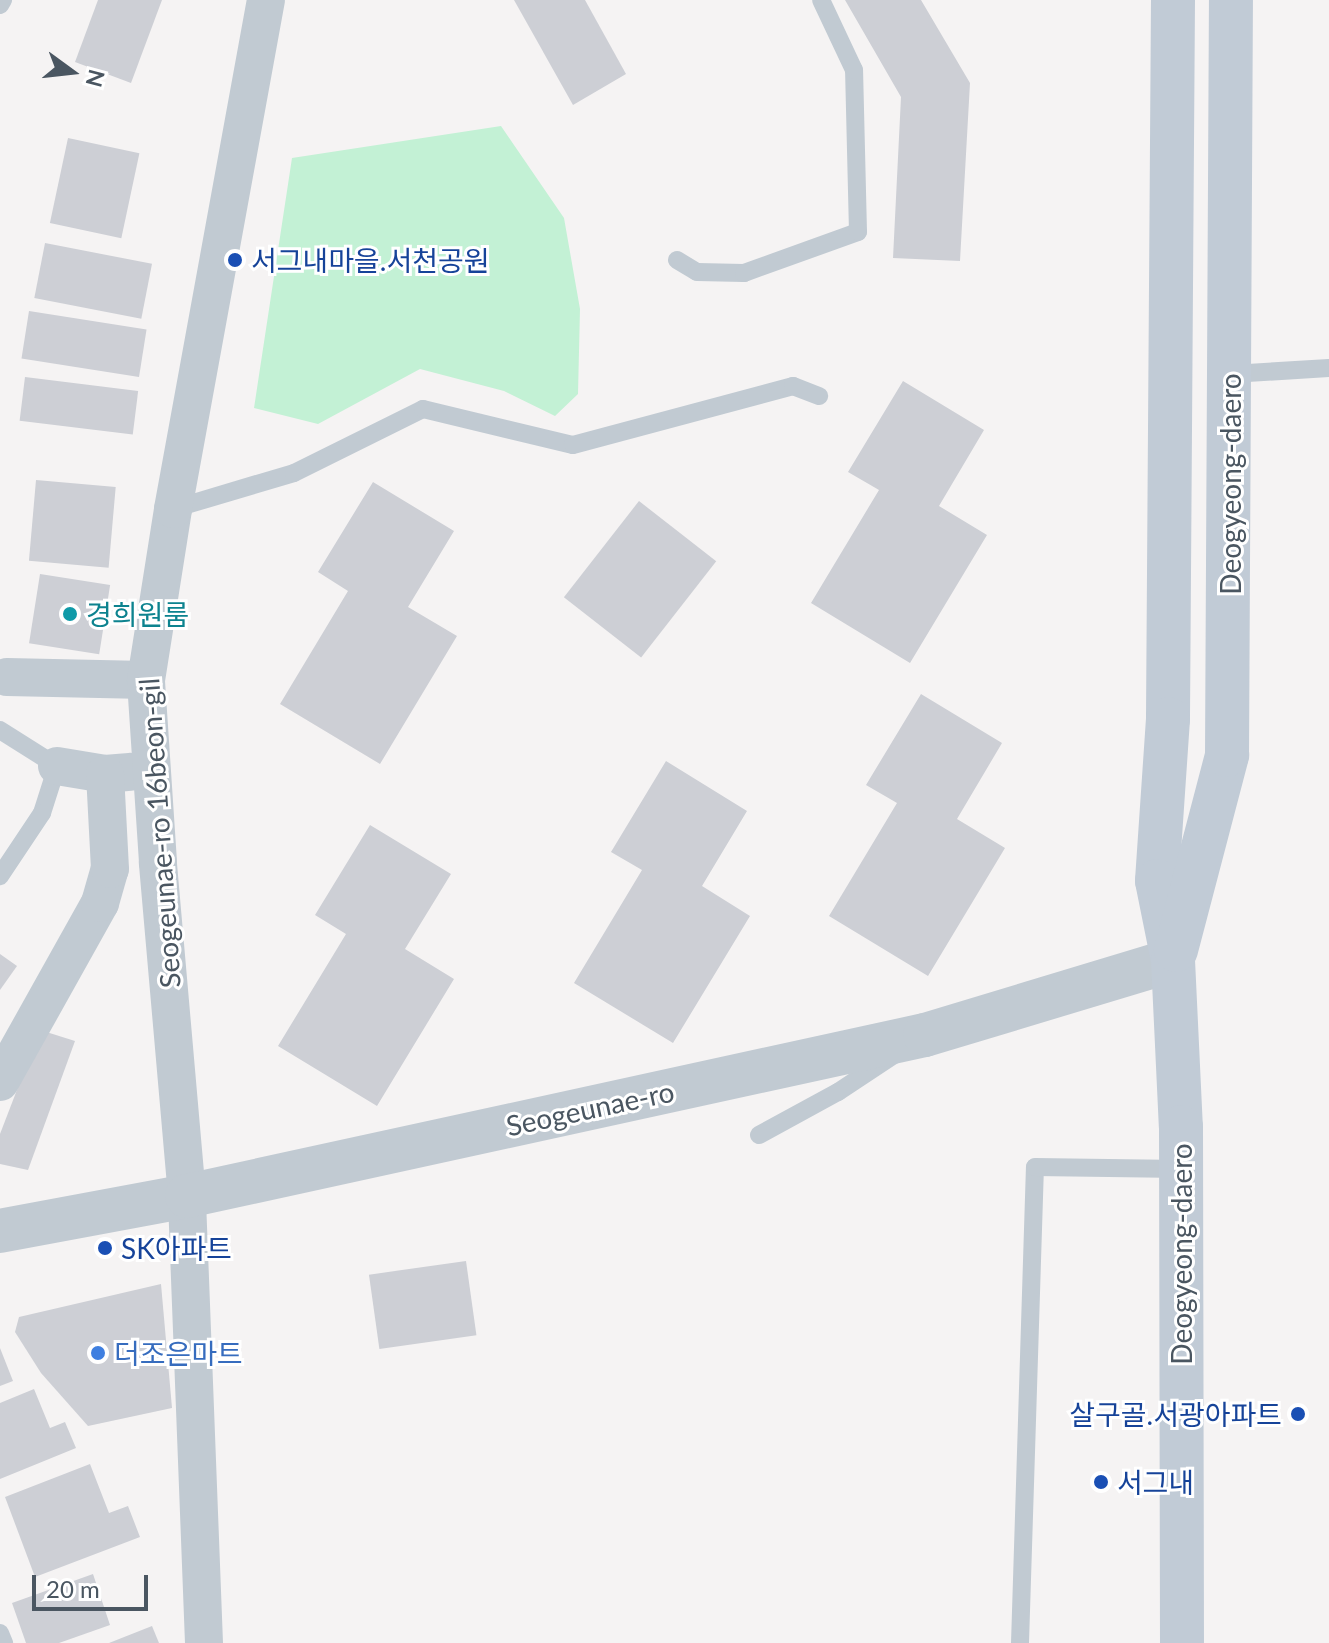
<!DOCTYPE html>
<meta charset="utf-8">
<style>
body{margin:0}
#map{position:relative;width:1329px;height:1643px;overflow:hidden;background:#f5f3f3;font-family:Lato,"Noto Sans KR",sans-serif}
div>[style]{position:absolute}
.green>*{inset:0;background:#c3f1d5}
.building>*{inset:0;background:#cdcfd5;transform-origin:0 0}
.service>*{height:18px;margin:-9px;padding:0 9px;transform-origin:9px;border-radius:9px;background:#c1cad2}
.minor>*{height:38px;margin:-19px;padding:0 19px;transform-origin:19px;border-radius:19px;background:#c1cad2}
.tertiary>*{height:44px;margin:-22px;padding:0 22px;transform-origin:22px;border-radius:22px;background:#c1cad2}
.secondary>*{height:44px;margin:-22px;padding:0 22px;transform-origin:22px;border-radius:22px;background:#c1cbd6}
.dots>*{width:22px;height:22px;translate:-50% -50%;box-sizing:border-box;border:4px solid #fff;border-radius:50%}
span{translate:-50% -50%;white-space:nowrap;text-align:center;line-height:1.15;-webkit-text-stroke:6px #fff;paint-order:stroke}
.transit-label{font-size:28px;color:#164399}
.left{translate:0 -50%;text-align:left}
.right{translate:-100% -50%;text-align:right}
.street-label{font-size:28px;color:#4a5661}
.culture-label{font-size:28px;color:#0d838f}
.shop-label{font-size:28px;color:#366cbe}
.north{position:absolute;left:32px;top:32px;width:80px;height:80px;-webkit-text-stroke:6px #fff;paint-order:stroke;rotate:105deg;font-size:22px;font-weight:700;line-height:32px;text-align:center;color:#4a5661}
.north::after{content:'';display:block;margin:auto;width:28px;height:36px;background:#4a5661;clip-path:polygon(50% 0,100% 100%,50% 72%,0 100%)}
.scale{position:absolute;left:32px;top:1575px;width:116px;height:36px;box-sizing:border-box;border:4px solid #4a5661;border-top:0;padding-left:10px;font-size:24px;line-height:28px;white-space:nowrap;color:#4a5661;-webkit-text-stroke:6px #fff;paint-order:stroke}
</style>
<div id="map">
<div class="green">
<i style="clip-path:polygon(501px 126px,564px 218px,580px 309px,578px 394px,555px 416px,504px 391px,420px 369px,318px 424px,254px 408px,292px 158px)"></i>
</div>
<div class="building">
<i style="clip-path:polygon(98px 0,162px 0,131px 83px,75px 62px)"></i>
<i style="clip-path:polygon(514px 0,585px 0,626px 74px,573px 105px)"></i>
<i style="clip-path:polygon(845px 0,921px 0,970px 83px,960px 261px,893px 258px,901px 97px)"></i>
<i style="left:68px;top:138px;width:73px;height:87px;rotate:12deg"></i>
<i style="left:45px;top:243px;width:109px;height:56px;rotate:11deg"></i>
<i style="left:29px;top:311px;width:119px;height:48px;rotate:9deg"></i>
<i style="left:25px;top:377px;width:114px;height:44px;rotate:7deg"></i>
<i style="clip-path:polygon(903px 381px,984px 430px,939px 506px,987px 535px,910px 663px,811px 603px,879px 490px,848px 472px)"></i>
<i style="left:36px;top:480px;width:80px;height:81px;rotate:5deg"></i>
<i style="clip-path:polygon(373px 482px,454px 531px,408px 607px,457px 636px,380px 764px,280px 704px,348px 591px,318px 572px)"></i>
<i style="left:639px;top:501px;width:98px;height:122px;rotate:38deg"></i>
<i style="left:40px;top:574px;width:71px;height:70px;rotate:9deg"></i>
<i style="clip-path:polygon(921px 694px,1002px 743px,957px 819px,1005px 848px,928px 976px,829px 916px,897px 803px,866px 785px)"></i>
<i style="clip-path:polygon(666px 761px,747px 811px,702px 886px,750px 916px,673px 1043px,574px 983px,642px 870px,611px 852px)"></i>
<i style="clip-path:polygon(370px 825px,451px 874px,405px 949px,454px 979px,377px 1106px,278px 1046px,346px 934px,315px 915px)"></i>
<i style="clip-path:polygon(0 954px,17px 966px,0 990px)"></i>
<i style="clip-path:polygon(40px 1030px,75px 1041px,28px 1170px,0 1164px,0 1134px)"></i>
<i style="left:466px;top:1261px;width:75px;height:98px;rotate:82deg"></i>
<i style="clip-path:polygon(161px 1284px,172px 1408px,88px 1426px,41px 1373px,15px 1332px,19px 1317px)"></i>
<i style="clip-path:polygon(0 1348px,13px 1381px,0 1386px)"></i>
<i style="clip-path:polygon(34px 1389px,50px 1428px,65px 1422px,76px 1448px,0 1479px,0 1403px)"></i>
<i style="clip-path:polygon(90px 1464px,109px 1513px,128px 1506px,140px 1537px,35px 1577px,5px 1497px)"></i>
<i style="clip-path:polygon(93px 1574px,110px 1625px,59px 1643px,26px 1643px,12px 1603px)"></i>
<i style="clip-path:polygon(152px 1626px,159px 1643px,109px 1643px)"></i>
</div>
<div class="service">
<i style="left:0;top:5px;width:6px;rotate:-59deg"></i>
<i style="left:677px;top:260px;width:23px;rotate:31deg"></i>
<i style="left:697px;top:272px;width:47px;rotate:1.2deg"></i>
<i style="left:744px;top:273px;width:121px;rotate:-19.8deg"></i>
<i style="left:858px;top:232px;width:162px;rotate:-91.4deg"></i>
<i style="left:854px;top:70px;width:77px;rotate:-115.2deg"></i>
<i style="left:1231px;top:374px;width:98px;rotate:-3.5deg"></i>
<i style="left:173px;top:509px;width:126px;rotate:-16.6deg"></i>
<i style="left:294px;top:473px;width:144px;rotate:-26.4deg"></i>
<i style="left:423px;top:409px;width:154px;rotate:13.5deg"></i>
<i style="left:573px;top:445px;width:228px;rotate:-15deg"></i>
<i style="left:793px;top:386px;width:28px;rotate:21deg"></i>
<i style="left:0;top:730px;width:67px;rotate:32.3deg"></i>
<i style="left:57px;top:766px;width:49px;rotate:107.7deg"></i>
<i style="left:42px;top:813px;width:76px;rotate:123.7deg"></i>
<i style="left:759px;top:1135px;width:90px;rotate:-28.6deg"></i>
<i style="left:838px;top:1092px;width:67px;rotate:-33.5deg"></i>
<i style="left:0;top:1633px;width:11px;rotate:68deg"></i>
<i style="left:1020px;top:1643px;width:476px;rotate:-88.2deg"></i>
<i style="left:1035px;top:1167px;width:147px;rotate:0.8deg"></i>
</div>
<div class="minor">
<i style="left:7px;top:677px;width:139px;rotate:1.2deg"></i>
<i style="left:57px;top:766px;width:49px;rotate:9.5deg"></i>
<i style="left:105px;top:774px;width:25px;rotate:-5deg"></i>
<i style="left:0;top:1082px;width:205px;rotate:-60.8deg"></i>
<i style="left:100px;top:903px;width:35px;rotate:-74deg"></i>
<i style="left:110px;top:869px;width:95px;rotate:-93deg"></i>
<i style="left:204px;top:1643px;width:447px;rotate:-92.2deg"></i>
<i style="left:187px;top:1196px;width:335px;rotate:-95deg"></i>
<i style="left:158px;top:862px;width:182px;rotate:-93.8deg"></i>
<i style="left:146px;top:680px;width:173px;rotate:-81deg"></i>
<i style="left:173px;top:509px;width:517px;rotate:-79.65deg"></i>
</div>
<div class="tertiary">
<i style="left:0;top:1231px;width:190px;rotate:-10.6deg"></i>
<i style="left:187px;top:1196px;width:755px;rotate:-12.31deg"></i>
<i style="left:925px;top:1035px;width:259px;rotate:-16.8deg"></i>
</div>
<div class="secondary">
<i style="left:1173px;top:0;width:719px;rotate:90.4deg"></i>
<i style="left:1168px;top:719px;width:162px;rotate:93.9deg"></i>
<i style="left:1157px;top:881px;width:81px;rotate:78.6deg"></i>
<i style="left:1173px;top:960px;width:167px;rotate:87.3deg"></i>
<i style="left:1181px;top:1127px;width:516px;rotate:89.89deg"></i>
<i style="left:1176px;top:950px;width:202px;rotate:-75.3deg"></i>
<i style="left:1227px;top:755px;width:755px;rotate:-89.7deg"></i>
</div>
<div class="dots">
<i style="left:235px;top:260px;background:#1a4fb4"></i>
<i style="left:70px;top:614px;background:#0f9aa8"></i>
<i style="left:105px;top:1248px;background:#1a4fb4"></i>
<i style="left:98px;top:1353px;background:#3f7fe0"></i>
<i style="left:1298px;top:1414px;background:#1a4fb4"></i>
<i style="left:1101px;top:1482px;background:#1a4fb4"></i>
</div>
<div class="transit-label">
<span class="left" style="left:251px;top:260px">서그내마을.서천공원</span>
<span class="left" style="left:121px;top:1248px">SK아파트</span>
<span class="right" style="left:1282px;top:1414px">살구골.서광아파트</span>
<span class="left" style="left:1117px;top:1482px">서그내</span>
</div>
<div class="street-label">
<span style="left:1230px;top:484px;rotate:-90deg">Deogyeong-daero</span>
<span style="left:159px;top:833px;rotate:-94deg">Seogeunae-ro 16beon-gil</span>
<span style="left:590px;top:1108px;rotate:-12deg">Seogeunae-ro</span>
<span style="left:1181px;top:1254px;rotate:-90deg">Deogyeong-daero</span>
</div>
<div class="culture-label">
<span class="left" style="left:86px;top:614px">경희원룸</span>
</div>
<div class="shop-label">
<span class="left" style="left:114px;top:1353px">더조은마트</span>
</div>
<div class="north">N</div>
<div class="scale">20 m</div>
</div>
